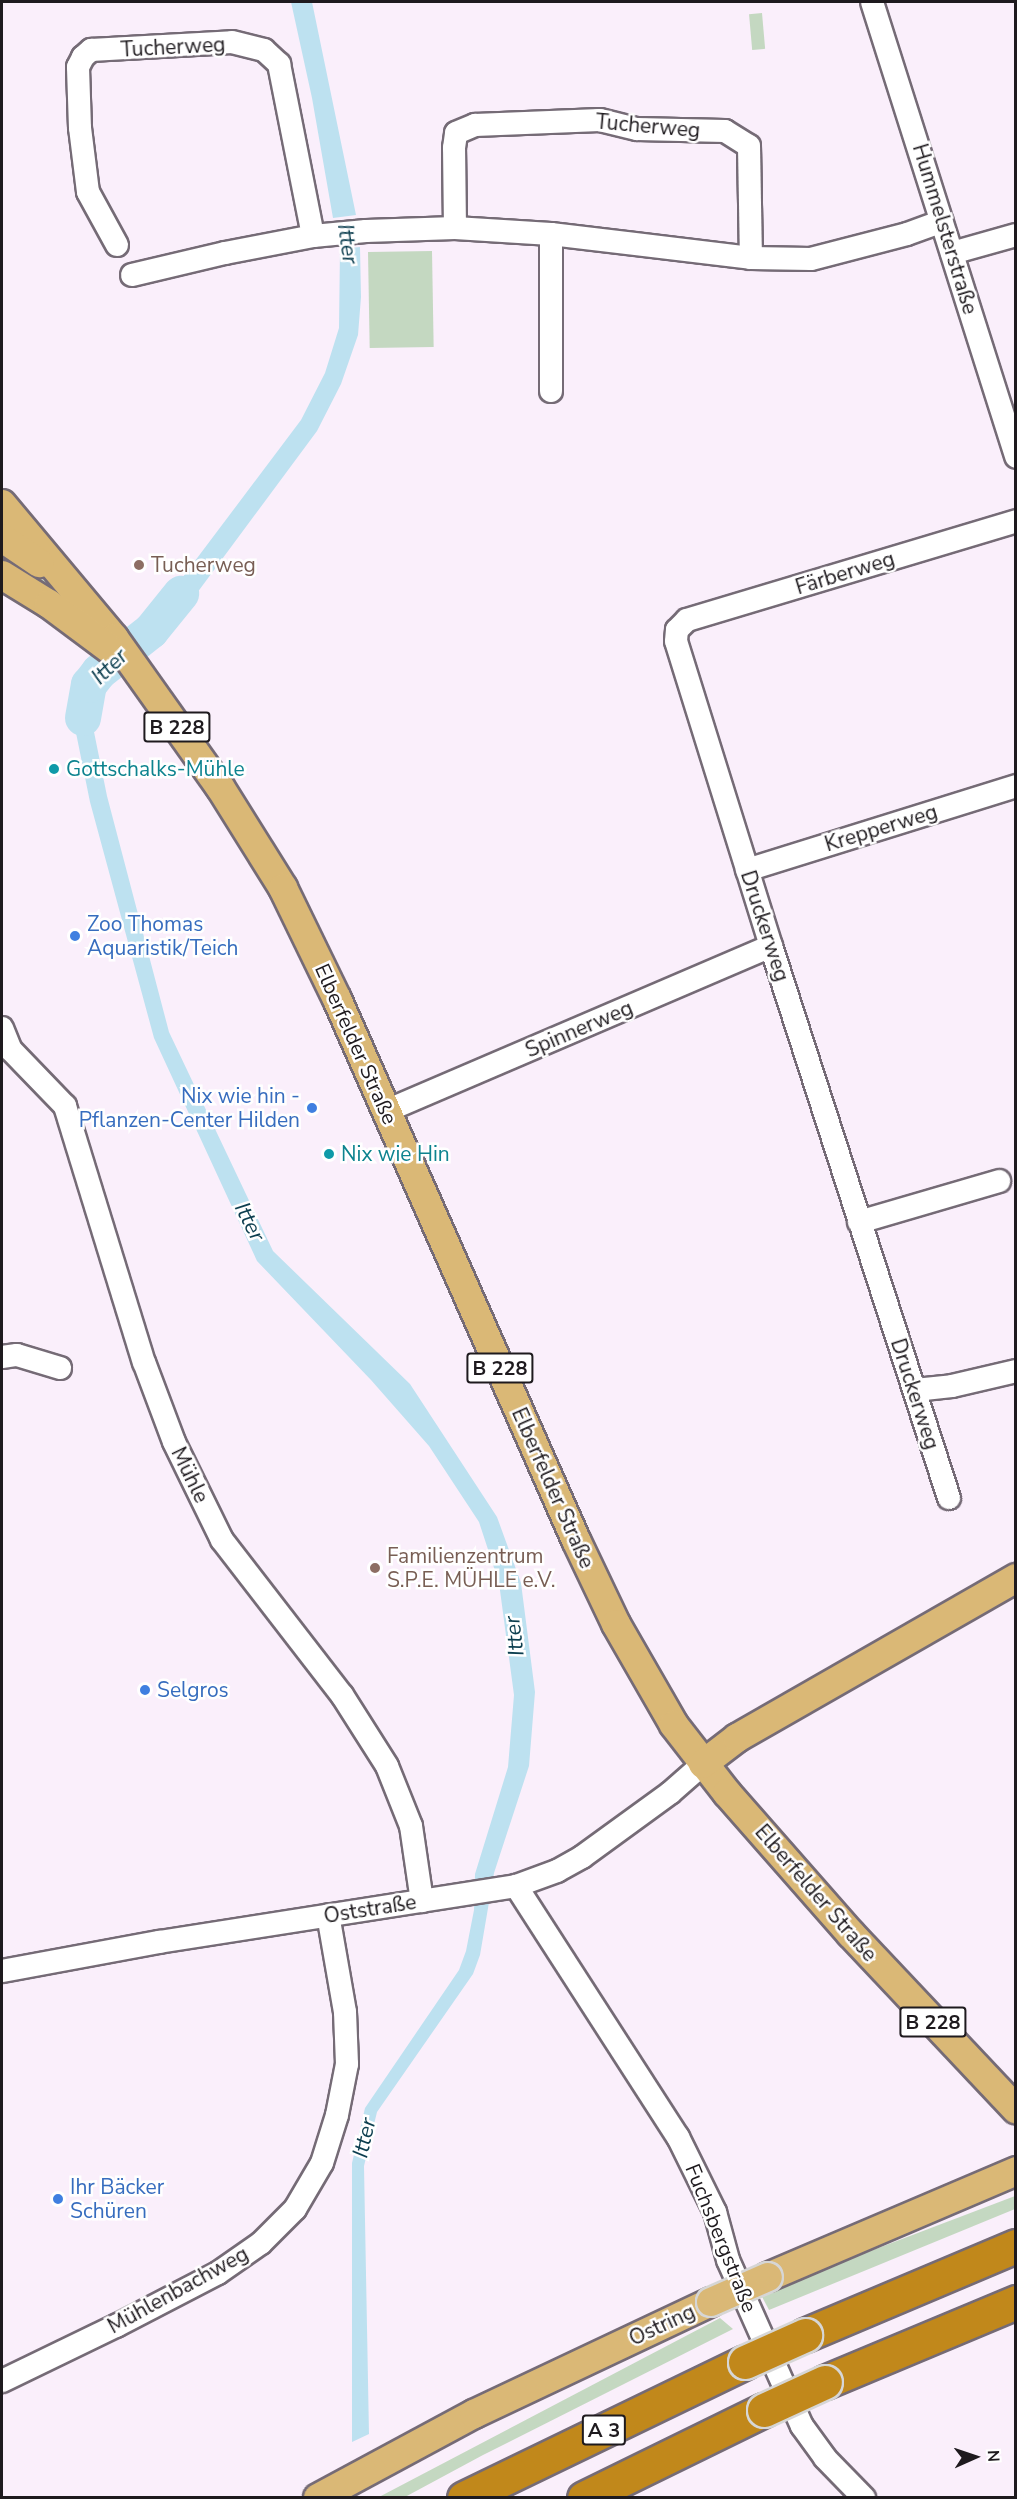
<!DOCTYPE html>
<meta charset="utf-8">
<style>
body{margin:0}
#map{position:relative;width:1017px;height:2499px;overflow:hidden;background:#faeffb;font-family:"Nunito Sans",sans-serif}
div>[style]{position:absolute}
.green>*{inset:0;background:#c4d8c1;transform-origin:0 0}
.water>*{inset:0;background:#bde1f0}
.river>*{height:36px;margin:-18px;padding:0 18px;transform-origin:18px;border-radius:18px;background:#bde1f0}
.roads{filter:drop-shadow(2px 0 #756b76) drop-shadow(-2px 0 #756b76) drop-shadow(0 2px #756b76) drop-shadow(0 -2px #756b76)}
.minor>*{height:22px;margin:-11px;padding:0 11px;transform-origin:11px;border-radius:11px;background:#fff}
.major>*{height:28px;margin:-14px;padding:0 14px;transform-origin:14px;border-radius:14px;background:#dab876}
.highway>*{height:33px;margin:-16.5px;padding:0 16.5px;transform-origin:16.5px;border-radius:16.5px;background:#c1881b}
.bridges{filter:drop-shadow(2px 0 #d6d6d6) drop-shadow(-2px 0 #d6d6d6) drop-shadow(0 2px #d6d6d6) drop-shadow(0 -2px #d6d6d6)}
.major-bridge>*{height:28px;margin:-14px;padding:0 14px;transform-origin:14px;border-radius:14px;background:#dab876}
.highway-bridge>*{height:33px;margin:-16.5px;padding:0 16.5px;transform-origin:16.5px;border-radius:16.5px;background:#c1881b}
.dots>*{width:16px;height:16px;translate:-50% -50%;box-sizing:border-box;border:3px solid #fff;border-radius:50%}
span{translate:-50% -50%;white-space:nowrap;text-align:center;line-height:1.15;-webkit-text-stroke:5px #fff;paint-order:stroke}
.shield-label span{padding:2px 4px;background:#fff;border:2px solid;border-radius:4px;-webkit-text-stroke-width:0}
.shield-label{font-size:20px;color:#1e1a1e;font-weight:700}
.street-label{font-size:21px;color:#1e1a1e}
.education-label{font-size:21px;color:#785e54}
.left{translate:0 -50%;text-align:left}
.culture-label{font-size:21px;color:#0d838f}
.shop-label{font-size:21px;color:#366cbe}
.right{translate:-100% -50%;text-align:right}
.water-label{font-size:22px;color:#0c3e4f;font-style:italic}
.frame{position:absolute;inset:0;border:3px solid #1e1a1e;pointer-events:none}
.north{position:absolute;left:945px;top:2427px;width:60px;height:60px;-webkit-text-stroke:4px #fff;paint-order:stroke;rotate:87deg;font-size:16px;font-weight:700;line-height:24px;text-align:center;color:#1e1a1e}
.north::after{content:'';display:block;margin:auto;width:21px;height:27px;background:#1e1a1e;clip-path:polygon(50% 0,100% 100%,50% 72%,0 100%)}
</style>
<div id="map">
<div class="green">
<i style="left:762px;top:13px;width:36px;height:13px;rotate:85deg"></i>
<i style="left:432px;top:251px;width:96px;height:64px;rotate:89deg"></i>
<i style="clip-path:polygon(2px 549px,58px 591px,67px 601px,2px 562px)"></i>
<i style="clip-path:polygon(1015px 2196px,1015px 2209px,769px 2310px,760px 2293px)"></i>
<i style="clip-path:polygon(720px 2318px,733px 2329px,483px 2455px,405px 2497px,379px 2497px)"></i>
</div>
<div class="water">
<i style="clip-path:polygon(291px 2px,312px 2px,356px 215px,333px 218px,312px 98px)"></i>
<i style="clip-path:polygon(360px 247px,361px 297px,358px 335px,341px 384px,317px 431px,160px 643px,146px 626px,301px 420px,325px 373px,339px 328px,340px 249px)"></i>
<i style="clip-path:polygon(94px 667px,106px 678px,94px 695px,92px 722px,107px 796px,169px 1032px,273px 1251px,410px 1384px,497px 1517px,521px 1583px,535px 1692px,529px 1766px,494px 1873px,480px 1955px,473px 1974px,377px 2112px,364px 2166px,369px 2434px,352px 2442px,352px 2163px,365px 2108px,459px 1970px,466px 1951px,474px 1910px,475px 1874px,508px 1767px,514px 1695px,499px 1583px,479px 1522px,429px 1446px,371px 1380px,257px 1261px,154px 1038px,90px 802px,74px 723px,77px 683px)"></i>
</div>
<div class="river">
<i style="left:83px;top:718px;width:34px;rotate:-80deg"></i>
<i style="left:89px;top:685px;width:16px;rotate:-52deg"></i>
<i style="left:99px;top:672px;width:66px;rotate:-38.3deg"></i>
<i style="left:151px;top:631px;width:48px;rotate:-51deg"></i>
</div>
<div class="roads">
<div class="minor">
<i style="left:872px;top:2px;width:477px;rotate:72.4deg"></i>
<i style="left:455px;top:228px;width:80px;rotate:-90.7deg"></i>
<i style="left:454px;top:148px;width:15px;rotate:-82deg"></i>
<i style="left:456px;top:133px;width:21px;rotate:-23deg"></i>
<i style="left:475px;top:125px;width:125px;rotate:-2.3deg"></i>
<i style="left:600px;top:120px;width:38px;rotate:14deg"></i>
<i style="left:637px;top:129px;width:88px;rotate:1.3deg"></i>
<i style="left:725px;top:131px;width:28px;rotate:32deg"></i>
<i style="left:749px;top:146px;width:112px;rotate:89deg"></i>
<i style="left:117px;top:245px;width:60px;rotate:-118.7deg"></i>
<i style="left:88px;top:192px;width:64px;rotate:-97.1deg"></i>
<i style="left:80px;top:128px;width:61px;rotate:-91.9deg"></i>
<i style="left:78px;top:67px;width:11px;rotate:-63deg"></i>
<i style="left:83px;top:57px;width:11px;rotate:-41deg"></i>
<i style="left:91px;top:50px;width:141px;rotate:-3.2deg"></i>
<i style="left:232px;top:42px;width:33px;rotate:14deg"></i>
<i style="left:264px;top:50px;width:21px;rotate:43deg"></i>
<i style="left:279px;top:64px;width:175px;rotate:78.8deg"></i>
<i style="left:952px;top:253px;width:66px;rotate:-15.7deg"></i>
<i style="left:132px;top:275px;width:96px;rotate:-13.3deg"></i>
<i style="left:225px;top:253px;width:90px;rotate:-10.9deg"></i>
<i style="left:313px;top:236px;width:53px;rotate:-5.4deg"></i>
<i style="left:366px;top:231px;width:89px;rotate:-1.9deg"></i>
<i style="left:455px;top:228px;width:96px;rotate:3.6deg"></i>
<i style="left:551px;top:234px;width:201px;rotate:6.8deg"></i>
<i style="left:751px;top:258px;width:60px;rotate:1deg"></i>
<i style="left:811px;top:259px;width:99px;rotate:-14.6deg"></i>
<i style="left:907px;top:234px;width:37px;rotate:-20deg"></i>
<i style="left:551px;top:391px;width:157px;rotate:-90deg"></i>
<i style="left:747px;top:870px;width:282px;rotate:-17.3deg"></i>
<i style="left:2px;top:1028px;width:24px;rotate:68deg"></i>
<i style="left:11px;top:1050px;width:78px;rotate:46deg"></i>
<i style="left:65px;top:1106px;width:268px;rotate:72.9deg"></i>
<i style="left:144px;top:1362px;width:85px;rotate:69.4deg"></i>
<i style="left:174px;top:1442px;width:109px;rotate:63.9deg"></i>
<i style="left:222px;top:1540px;width:196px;rotate:52.3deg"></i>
<i style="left:342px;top:1695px;width:84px;rotate:57.6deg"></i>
<i style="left:387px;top:1766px;width:65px;rotate:68.2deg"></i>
<i style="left:411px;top:1826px;width:76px;rotate:81.7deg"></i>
<i style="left:386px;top:1111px;width:419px;rotate:-23.2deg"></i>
<i style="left:859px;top:1222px;width:146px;rotate:-16.3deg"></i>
<i style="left:2px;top:1357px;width:15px;rotate:-8deg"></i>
<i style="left:17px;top:1355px;width:45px;rotate:16.8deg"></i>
<i style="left:915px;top:1390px;width:37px;rotate:-6deg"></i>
<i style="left:952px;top:1386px;width:66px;rotate:-13.2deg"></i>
<i style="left:949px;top:1498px;width:580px;rotate:-107.87deg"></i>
<i style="left:771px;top:946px;width:319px;rotate:-107.3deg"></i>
<i style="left:676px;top:641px;width:11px;rotate:-85deg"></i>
<i style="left:677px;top:630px;width:14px;rotate:-45deg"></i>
<i style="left:687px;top:620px;width:344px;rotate:-16.7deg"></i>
<i style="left:516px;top:1886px;width:299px;rotate:57.2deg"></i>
<i style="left:678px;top:2137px;width:84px;rotate:63.7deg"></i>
<i style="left:715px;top:2212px;width:50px;rotate:74.8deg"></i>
<i style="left:728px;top:2260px;width:182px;rotate:66deg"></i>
<i style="left:802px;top:2426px;width:39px;rotate:54deg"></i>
<i style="left:825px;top:2458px;width:56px;rotate:45.7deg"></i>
<i style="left:2px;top:1971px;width:160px;rotate:-10.5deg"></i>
<i style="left:159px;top:1942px;width:361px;rotate:-8.9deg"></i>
<i style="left:516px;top:1886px;width:44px;rotate:-20.1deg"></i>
<i style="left:557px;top:1871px;width:29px;rotate:-29deg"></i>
<i style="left:582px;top:1857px;width:109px;rotate:-36deg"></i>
<i style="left:670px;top:1793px;width:44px;rotate:-41.3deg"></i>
<i style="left:2px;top:2381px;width:127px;rotate:-25.8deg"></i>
<i style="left:116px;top:2326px;width:115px;rotate:-27.5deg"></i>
<i style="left:218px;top:2273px;width:52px;rotate:-34.9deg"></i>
<i style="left:261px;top:2243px;width:48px;rotate:-45deg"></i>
<i style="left:295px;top:2209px;width:53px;rotate:-59.6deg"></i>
<i style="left:322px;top:2163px;width:50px;rotate:-72.6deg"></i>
<i style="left:337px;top:2115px;width:52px;rotate:-78.9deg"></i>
<i style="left:347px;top:2064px;width:52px;rotate:-92.2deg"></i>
<i style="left:345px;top:2012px;width:98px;rotate:-99.9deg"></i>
</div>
<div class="major">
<i style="left:2px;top:504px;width:175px;rotate:50.1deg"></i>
<i style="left:114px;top:638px;width:183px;rotate:54.6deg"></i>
<i style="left:220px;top:787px;width:119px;rotate:58deg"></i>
<i style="left:283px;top:888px;width:123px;rotate:64.1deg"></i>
<i style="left:337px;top:999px;width:591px;rotate:66.17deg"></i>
<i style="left:576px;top:1540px;width:93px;rotate:64.5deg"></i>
<i style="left:616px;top:1624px;width:116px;rotate:60.1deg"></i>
<i style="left:674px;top:1725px;width:86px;rotate:52.1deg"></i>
<i style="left:727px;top:1793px;width:188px;rotate:48.7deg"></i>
<i style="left:851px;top:1934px;width:241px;rotate:46.7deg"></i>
<i style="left:2px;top:538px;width:45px;rotate:34deg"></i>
<i style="left:2px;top:575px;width:55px;rotate:31.7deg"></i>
<i style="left:49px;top:604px;width:74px;rotate:36.7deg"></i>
<i style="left:703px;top:1764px;width:43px;rotate:-37.4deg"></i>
<i style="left:737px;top:1738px;width:322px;rotate:-29.8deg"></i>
<i style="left:768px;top:2277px;width:270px;rotate:-23.1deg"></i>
<i style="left:318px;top:2498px;width:177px;rotate:-28.3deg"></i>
<i style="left:474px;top:2414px;width:262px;rotate:-25.3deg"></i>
</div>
<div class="highway">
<i style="left:805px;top:2335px;width:229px;rotate:-22.9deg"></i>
<i style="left:825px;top:2382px;width:207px;rotate:-22.7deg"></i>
<i style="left:464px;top:2498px;width:312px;rotate:-25.8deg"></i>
<i style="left:584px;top:2498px;width:200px;rotate:-26.1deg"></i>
</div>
</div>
<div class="bridges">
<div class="major-bridge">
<i style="left:711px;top:2302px;width:62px;rotate:-23.7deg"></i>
</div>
<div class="highway-bridge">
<i style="left:745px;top:2362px;width:66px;rotate:-24.2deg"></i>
<i style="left:764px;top:2410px;width:67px;rotate:-24.7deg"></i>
</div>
</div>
<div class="dots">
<i style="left:139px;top:565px;background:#8d6e63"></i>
<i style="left:54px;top:769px;background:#0f9aa8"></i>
<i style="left:75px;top:936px;background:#3f7fe0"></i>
<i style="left:312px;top:1108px;background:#3f7fe0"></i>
<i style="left:329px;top:1154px;background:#0f9aa8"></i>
<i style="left:375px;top:1568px;background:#8d6e63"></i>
<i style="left:145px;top:1690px;background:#3f7fe0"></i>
<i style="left:58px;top:2199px;background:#3f7fe0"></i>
</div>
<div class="shield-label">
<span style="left:177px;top:727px">B 228</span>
<span style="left:500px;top:1368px">B 228</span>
<span style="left:933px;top:2022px">B 228</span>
<span style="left:604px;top:2430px">A 3</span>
</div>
<div class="street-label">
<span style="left:173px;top:47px;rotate:-3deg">Tucherweg</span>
<span style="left:648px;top:126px;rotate:5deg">Tucherweg</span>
<span style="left:945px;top:229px;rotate:73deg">Hummelsterstraße</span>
<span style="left:845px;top:573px;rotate:-17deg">Färberweg</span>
<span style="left:881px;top:828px;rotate:-17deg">Krepperweg</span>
<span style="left:765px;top:926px;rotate:72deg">Druckerweg</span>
<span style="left:579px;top:1029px;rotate:-23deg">Spinnerweg</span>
<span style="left:356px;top:1044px;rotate:66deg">Elberfelder Straße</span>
<span style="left:915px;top:1394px;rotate:72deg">Druckerweg</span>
<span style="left:190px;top:1475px;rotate:64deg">Mühle</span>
<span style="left:553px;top:1488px;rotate:66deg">Elberfelder Straße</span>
<span style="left:816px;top:1893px;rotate:49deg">Elberfelder Straße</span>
<span style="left:370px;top:1909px;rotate:-9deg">Oststraße</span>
<span style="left:721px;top:2238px;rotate:68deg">Fuchsbergstraße</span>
<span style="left:178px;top:2290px;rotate:-29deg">Mühlenbachweg</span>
<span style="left:662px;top:2325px;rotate:-25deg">Ostring</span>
</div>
<div class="education-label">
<span class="left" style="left:151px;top:565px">Tucherweg</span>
<span class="left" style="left:387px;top:1568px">Familienzentrum<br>S.P.E. MÜHLE e.V.</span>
</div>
<div class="culture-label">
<span class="left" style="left:66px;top:769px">Gottschalks-Mühle</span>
<span class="left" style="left:341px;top:1154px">Nix wie Hin</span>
</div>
<div class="shop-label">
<span class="left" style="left:87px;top:936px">Zoo Thomas<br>Aquaristik/Teich</span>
<span class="right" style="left:300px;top:1108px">Nix wie hin -<br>Pflanzen-Center Hilden</span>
<span class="left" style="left:157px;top:1690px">Selgros</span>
<span class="left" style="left:70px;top:2199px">Ihr Bäcker<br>Schüren</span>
</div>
<div class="water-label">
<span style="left:347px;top:244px;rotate:82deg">Itter</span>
<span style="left:110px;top:667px;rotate:-44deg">Itter</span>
<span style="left:249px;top:1222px;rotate:63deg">Itter</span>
<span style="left:515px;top:1636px;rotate:-97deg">Itter</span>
<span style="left:365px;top:2138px;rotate:-77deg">Itter</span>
</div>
<div class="frame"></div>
<div class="north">N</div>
</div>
